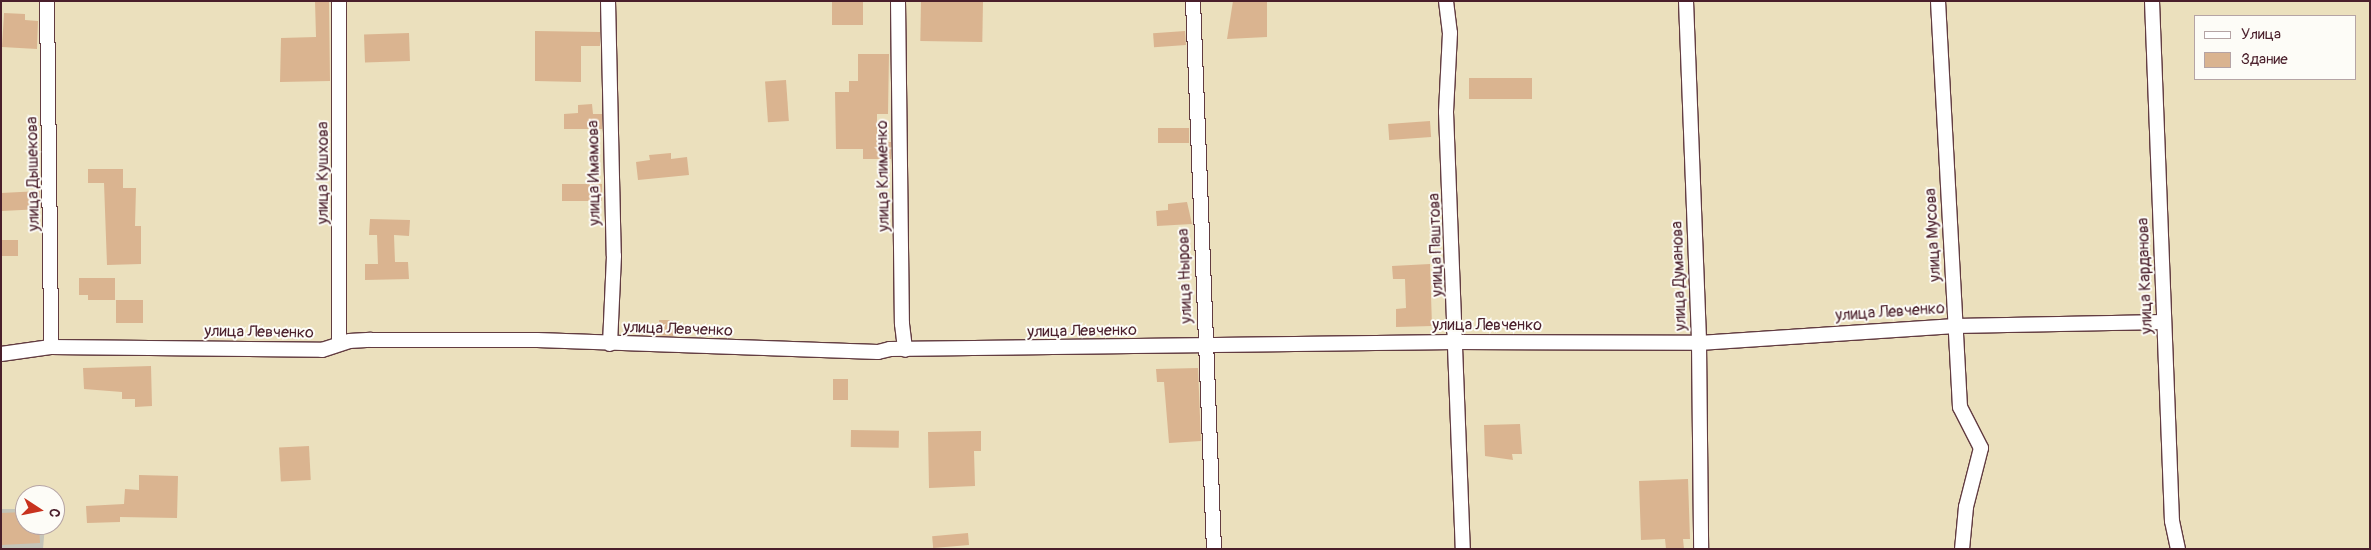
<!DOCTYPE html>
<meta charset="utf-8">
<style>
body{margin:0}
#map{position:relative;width:2371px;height:550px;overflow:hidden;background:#ebe0bd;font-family:Pangolin,sans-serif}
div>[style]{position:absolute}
.industrial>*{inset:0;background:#c5c5b8}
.building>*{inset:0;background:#dab490;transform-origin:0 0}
.roads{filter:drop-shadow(1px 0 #623c41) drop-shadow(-1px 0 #623c41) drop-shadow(0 1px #623c41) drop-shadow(0 -1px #623c41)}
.minor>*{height:14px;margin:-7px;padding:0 7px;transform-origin:7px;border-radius:7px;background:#fff}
span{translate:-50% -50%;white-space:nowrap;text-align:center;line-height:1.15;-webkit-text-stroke:4px #fdfcf7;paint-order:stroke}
.street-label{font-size:16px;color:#4a1f2b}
.frame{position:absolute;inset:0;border:2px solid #4a1f2b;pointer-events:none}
.legend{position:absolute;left:2194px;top:15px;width:162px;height:65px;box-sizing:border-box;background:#fdfcf7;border:1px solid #b5a4a5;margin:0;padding:6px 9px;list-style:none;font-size:15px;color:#4a1f2b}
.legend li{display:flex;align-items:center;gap:10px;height:25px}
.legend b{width:25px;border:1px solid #b5a4a5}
.north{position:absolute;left:15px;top:485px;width:50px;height:50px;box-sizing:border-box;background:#fdfcf7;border:1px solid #b5a4a5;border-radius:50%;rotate:101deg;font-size:14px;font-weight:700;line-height:20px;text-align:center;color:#4a1f2b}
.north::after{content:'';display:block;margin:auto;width:18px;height:22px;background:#c8321e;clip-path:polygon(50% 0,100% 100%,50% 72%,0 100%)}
</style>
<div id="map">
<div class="industrial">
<i style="clip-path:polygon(1px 509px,25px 509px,25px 525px,45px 525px,43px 549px,1px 549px)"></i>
</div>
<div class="building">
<i style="clip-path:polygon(315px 1px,329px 1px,330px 81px,280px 82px,281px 38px,316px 37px)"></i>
<i style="left:832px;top:1px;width:31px;height:24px"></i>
<i style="left:921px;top:1px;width:62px;height:40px;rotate:1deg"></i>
<i style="clip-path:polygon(1233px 1px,1267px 1px,1267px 37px,1227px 39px)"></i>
<i style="clip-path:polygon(4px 13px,25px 14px,25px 20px,38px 21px,37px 49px,2px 47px)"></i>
<i style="clip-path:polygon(535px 31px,600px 32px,600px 46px,581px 46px,581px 82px,535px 81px)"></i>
<i style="left:1185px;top:31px;width:14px;height:32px;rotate:86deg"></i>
<i style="left:409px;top:33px;width:28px;height:45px;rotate:88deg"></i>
<i style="clip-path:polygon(858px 54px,889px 54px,888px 114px,877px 114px,877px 142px,891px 142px,891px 159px,863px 159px,863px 149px,836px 149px,835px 92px,849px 92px,849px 81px,858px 81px)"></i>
<i style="left:1532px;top:78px;width:21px;height:63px;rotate:90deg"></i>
<i style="left:786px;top:80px;width:41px;height:21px;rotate:86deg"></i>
<i style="clip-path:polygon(592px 104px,593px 114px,602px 114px,602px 129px,564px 129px,564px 114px,578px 113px,578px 105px)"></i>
<i style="left:1430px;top:121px;width:16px;height:42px;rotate:86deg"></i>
<i style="left:1158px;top:128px;width:31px;height:15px"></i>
<i style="clip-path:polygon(671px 153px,671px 159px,687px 157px,689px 175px,638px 180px,636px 162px,650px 160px,649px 155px)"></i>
<i style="clip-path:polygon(88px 169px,123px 169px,123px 188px,136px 188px,135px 226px,141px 226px,141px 264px,107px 265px,104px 183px,88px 183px)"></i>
<i style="left:562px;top:184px;width:40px;height:17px"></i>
<i style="left:40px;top:191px;width:18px;height:39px;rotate:87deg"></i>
<i style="clip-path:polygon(1187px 202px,1192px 224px,1157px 226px,1156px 211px,1168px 210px,1168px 204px)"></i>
<i style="clip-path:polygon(370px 219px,410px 220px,409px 236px,394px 235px,395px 262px,408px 262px,409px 279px,365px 280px,365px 264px,378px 264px,377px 235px,369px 235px)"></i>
<i style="left:1px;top:240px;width:17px;height:16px"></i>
<i style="clip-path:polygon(1430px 264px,1432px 326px,1396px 327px,1396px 309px,1406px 308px,1405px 279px,1393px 279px,1392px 266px)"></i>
<i style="clip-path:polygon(79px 278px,115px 278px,115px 300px,88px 300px,88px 295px,79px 295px)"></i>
<i style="left:116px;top:300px;width:27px;height:23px"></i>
<i style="clip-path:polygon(659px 320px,673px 320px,673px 336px,642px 335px,642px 326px,660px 326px)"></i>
<i style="clip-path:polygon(151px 366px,152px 406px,135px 407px,135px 399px,122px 399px,122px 392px,84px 389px,83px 368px)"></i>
<i style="clip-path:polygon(1198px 368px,1201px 441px,1169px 443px,1164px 382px,1157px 382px,1156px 369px)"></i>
<i style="left:833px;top:379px;width:15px;height:21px"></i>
<i style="clip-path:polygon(1520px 424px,1522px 454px,1512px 454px,1513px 460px,1485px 456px,1484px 425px)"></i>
<i style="left:851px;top:430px;width:48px;height:17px;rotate:1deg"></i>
<i style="clip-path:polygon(981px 431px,981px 451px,974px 451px,975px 486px,929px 488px,928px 432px)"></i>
<i style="left:309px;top:446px;width:34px;height:30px;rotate:87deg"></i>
<i style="clip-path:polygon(139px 475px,178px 476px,177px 518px,120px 517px,120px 522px,87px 523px,86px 506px,124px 504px,125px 489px,139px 490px)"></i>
<i style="clip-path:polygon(1688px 479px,1690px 539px,1683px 539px,1684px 549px,1666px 549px,1665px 539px,1641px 540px,1639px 481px)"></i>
<i style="clip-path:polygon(25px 512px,25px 525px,39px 525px,40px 543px,1px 545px,1px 513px)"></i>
<i style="left:968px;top:533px;width:12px;height:36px;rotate:85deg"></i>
</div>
<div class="roads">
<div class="minor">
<i style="left:47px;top:1px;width:346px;rotate:89.3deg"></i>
<i style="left:339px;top:1px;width:343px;rotate:90deg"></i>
<i style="left:608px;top:1px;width:255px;rotate:88.7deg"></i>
<i style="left:614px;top:256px;width:88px;rotate:92.6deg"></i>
<i style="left:898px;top:1px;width:323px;rotate:89.3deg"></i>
<i style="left:902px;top:324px;width:26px;rotate:83deg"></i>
<i style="left:1193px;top:1px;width:548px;rotate:87.81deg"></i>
<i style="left:1446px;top:1px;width:32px;rotate:83deg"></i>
<i style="left:1450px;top:33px;width:79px;rotate:92.9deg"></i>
<i style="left:1446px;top:112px;width:437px;rotate:87.8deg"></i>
<i style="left:1686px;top:1px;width:342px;rotate:87.8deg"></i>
<i style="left:1699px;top:343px;width:206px;rotate:89.4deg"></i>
<i style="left:1938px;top:1px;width:407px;rotate:86.9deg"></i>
<i style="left:1960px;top:407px;width:46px;rotate:62.9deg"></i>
<i style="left:1981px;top:448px;width:61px;rotate:104.3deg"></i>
<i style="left:1966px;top:507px;width:42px;rotate:95.4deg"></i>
<i style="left:2152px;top:1px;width:520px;rotate:87.8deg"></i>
<i style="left:2172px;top:521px;width:29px;rotate:78deg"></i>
<i style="left:1px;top:354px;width:50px;rotate:-8deg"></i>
<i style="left:51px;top:347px;width:271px;rotate:0.6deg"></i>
<i style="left:322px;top:350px;width:28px;rotate:-18deg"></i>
<i style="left:349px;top:341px;width:22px;rotate:-3deg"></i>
<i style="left:371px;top:340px;width:166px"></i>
<i style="left:537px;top:340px;width:341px;rotate:2deg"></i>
<i style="left:878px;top:352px;width:12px;rotate:-14deg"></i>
<i style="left:890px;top:349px;width:566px;rotate:-0.71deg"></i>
<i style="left:1456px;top:342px;width:243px;rotate:0.2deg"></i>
<i style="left:1699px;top:343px;width:257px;rotate:-3.8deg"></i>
<i style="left:1955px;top:326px;width:209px;rotate:-1.1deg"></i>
</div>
</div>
<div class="street-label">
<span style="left:323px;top:173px;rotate:-90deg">улица Кушхова</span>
<span style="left:594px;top:173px;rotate:-91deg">улица Имамова</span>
<span style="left:33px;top:174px;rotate:-91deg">улица Дышекова</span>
<span style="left:883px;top:176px;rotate:-91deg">улица Клименко</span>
<span style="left:1933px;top:235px;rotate:-93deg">улица Мусова</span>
<span style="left:1436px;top:245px;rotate:-92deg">улица Паштова</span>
<span style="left:1185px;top:276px;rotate:-92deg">улица Нырова</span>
<span style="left:1679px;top:276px;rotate:-92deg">улица Думанова</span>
<span style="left:2145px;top:276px;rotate:-92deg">улица Карданова</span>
<span style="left:1890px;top:312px;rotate:-4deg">улица Левченко</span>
<span style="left:1487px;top:325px">улица Левченко</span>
<span style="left:678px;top:329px;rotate:2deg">улица Левченко</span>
<span style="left:1082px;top:331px;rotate:-1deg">улица Левченко</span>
<span style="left:259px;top:332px;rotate:1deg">улица Левченко</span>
</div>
<div class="frame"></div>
<ul class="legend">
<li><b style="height:6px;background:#fff"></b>Улица</li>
<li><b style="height:14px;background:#dab490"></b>Здание</li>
</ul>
<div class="north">С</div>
</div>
